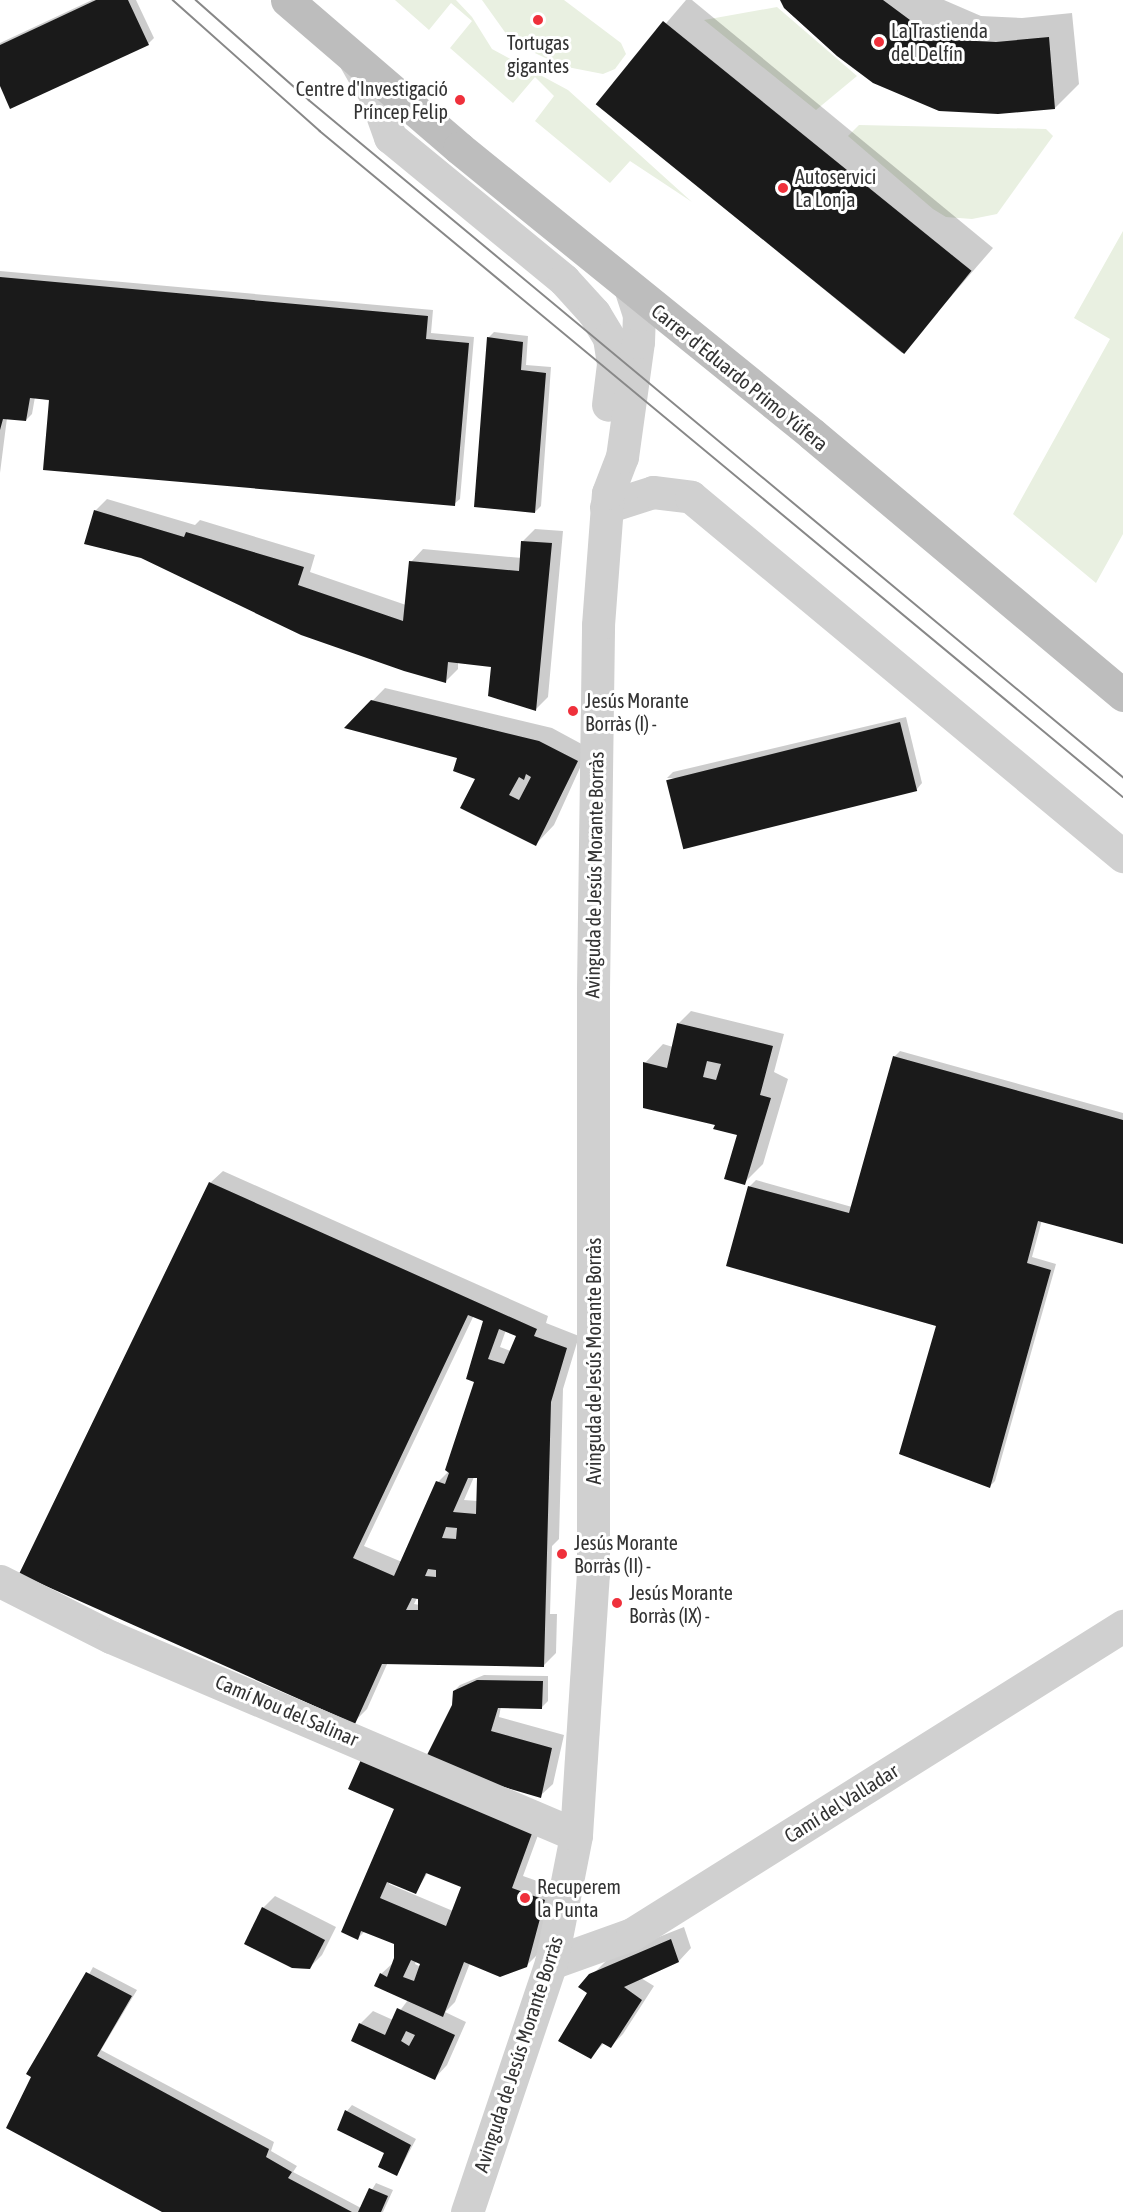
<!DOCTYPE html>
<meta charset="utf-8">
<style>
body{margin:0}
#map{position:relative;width:1123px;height:2212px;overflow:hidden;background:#fff;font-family:"Asap Condensed",sans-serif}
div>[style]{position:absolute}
.green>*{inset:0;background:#e9f0e1}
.shadow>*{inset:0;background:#0003}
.building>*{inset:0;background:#1a1a1a;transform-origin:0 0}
.street>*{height:33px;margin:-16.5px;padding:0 16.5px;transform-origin:16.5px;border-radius:16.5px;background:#d0d0d0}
.secondary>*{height:33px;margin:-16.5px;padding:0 16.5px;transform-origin:16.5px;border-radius:16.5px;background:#bdbdbd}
.tram>*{height:1.5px;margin:-0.75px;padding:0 0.75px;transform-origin:0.75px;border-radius:0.75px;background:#888}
.dots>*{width:16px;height:16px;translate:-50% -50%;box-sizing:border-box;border:3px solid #fff;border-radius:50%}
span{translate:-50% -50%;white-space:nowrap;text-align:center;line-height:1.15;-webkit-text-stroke:6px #fff;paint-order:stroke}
.poi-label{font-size:20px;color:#333}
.left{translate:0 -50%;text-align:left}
.right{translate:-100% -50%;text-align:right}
.street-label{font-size:20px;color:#333}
</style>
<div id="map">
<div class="green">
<i style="clip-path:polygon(395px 0,456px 0,472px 17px,492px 49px,568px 90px,692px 202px,630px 161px,610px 183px,535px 121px,554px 96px,535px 77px,513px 103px,450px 48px,472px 21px,451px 3px,429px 30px)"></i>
<i style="clip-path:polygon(482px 0,564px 0,621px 43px,626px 54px,615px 69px,603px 74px,562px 66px,512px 42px)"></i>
<i style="clip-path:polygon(777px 7px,857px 76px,816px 110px,704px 20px)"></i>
<i style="clip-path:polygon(859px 125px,1046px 129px,1053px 136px,997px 214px,972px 219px,946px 217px,933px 209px,848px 136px)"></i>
<i style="clip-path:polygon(1123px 231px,1123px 534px,1096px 583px,1013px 514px,1110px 339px,1074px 318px)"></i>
</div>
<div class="shadow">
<i style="clip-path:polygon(92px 0,136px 0,154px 38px,148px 44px,0 82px,0 43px)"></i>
<i style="clip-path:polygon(686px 0,692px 0,993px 248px,902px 353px,597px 104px)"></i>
<i style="clip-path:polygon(782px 0,944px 0,981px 16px,1022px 18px,1072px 13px,1079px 84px,1055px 108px)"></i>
<i style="clip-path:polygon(0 271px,433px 310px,431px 333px,474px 337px,460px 499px,454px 504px,35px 397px,32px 414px,26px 420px,7px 418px,0 473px)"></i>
<i style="clip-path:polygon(494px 332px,528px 336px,526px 365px,551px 367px,541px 506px,535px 512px,488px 338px)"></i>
<i style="clip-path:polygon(107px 499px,195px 525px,200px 520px,315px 555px,310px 572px,406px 605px,411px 562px,423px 549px,522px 558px,523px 541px,535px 529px,563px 531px,548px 697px,536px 709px,493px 666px,458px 662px,458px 669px,445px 682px,95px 511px)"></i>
<i style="clip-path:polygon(385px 688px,552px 728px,589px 748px,554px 825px,536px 844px,459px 757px,347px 727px)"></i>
<i style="clip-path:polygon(906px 717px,922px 783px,917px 789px,667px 778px,673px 772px)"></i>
<i style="clip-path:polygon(691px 1011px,784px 1034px,774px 1072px,788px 1079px,763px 1164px,744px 1183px,739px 1134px,717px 1124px,645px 1063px,663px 1044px,673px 1047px,678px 1024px)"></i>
<i style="clip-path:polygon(900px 1051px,1123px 1113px,1123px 1243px,1042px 1220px,1032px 1257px,1056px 1264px,995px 1481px,989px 1487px,938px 1325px,727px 1265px,750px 1186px,756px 1180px,852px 1207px,894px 1057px)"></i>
<i style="clip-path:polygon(evenodd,223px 1171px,548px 1316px,546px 1323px,579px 1336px,563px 1389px,559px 1539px,552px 1546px,550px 1614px,557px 1614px,556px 1653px,543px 1666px,388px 1662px,367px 1709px,354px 1722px,210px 1183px,223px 1171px,474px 1315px,485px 1320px,476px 1381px,449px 1471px,438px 1482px,402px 1562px,364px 1546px,474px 1315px,223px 1171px,506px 1330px,518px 1335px,511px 1351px,500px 1347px,506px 1330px,223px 1171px,474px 1477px,479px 1477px,478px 1501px,464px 1500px,474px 1477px,223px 1171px,420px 1592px,420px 1605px,414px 1604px,420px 1592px)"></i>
<i style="clip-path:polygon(484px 1675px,548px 1676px,548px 1701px,542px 1707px,501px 1706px,499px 1717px,564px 1735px,553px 1784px,540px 1796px,453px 1706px,454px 1691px,460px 1685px)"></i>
<i style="clip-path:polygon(evenodd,396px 1809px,545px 1816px,523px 1876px,557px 1888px,539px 1953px,526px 1966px,470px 1963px,455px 2002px,445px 2012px,466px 2022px,447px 2065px,435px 2078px,360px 2024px,373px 2011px,393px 2020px,408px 2000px,381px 1974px,394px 1962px,395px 1943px,365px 1931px,358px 1938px,396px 1809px,428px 1872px,463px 1887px,453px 1911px,389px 1884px,390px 1881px,416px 1892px,428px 1872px,396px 1809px,416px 1961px,422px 1964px,421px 1967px,415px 1964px,416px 1961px)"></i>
<i style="clip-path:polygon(275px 1896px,336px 1927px,322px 1955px,309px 1968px,263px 1908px)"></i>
<i style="clip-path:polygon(684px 1927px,691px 1948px,679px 1961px,641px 1978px,654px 1986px,623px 2034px,611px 2046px,604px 2043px,590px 2057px,589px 1993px,580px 1987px,611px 1956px)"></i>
<i style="clip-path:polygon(93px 1967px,137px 1990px,101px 2050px,274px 2142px,271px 2151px,297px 2166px,293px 2172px,361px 2208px,376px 2183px,393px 2190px,383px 2212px,165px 2212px,8px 2127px)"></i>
<i style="clip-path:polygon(352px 2105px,416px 2139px,397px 2175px,386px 2153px,347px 2111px)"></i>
</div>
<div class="building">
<i style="clip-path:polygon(96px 0,128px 0,149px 45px,10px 109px,0 86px,0 45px)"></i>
<i style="clip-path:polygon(780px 0,883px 0,910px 20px,956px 40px,996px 42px,1049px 37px,1055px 109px,998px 114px,939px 111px,873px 83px,837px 56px,784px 8px)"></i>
<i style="left:663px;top:21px;width:397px;height:107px;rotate:39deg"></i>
<i style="clip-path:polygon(0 277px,428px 316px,426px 339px,469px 343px,455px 506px,43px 470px,49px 400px,30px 398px,26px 421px,3px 419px,0 430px)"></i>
<i style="clip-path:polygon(487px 337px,523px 342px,521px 370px,546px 373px,535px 513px,474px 507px)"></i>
<i style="clip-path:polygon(94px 510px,184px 537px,186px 532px,304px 567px,298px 585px,403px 621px,409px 561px,519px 571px,521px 541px,552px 543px,536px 711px,488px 696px,491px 667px,448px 662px,446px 683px,404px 671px,301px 635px,141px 558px,84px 544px)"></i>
<i style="clip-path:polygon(evenodd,371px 700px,539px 741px,578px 761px,536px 846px,460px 808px,475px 779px,453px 771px,457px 758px,344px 728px,371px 700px,526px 774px,531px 777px,519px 800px,509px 795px,519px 777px,524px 780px,526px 774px)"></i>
<i style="left:900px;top:722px;width:71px;height:241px;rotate:76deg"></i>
<i style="clip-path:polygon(evenodd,677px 1023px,773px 1046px,760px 1095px,771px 1098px,745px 1185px,724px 1179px,737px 1135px,713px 1129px,715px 1125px,643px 1108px,643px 1062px,667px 1068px,677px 1023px,707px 1061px,721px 1064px,716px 1080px,703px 1077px,707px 1061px)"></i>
<i style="clip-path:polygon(893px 1056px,1123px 1120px,1123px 1244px,1038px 1221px,1027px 1263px,1051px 1270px,990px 1488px,899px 1454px,936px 1326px,726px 1266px,748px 1186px,849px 1213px)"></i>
<i style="clip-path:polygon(evenodd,209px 1182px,537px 1329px,534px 1336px,567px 1348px,551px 1402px,544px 1667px,382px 1664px,355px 1724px,19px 1574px,209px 1182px,468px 1315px,483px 1321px,466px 1379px,474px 1382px,445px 1470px,449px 1473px,445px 1484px,436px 1481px,394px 1576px,353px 1558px,468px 1315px,209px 1182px,499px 1329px,516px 1336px,504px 1364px,488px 1359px,499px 1329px,209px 1182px,468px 1478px,477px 1478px,476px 1514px,453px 1512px,468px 1478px,209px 1182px,446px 1527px,457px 1528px,456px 1539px,442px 1538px,446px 1527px,209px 1182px,428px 1569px,436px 1570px,436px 1577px,425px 1576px,428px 1569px,209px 1182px,412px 1598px,418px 1599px,418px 1610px,406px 1610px,412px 1598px)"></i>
<i style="clip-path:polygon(477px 1680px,543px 1681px,542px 1709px,498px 1708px,491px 1731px,552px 1748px,541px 1798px,494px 1784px,427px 1755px,452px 1705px,453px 1691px)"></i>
<i style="clip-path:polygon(evenodd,364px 1753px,534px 1828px,512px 1888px,545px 1900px,527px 1967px,500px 1977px,464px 1962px,443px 2017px,374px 1986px,380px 1973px,387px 1977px,394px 1958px,394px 1944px,361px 1931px,358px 1940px,341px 1932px,394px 1809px,348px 1789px,364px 1753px,426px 1873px,461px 1887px,446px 1926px,380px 1898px,387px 1882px,416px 1894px,426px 1873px,364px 1753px,411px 1960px,420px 1964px,414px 1981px,403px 1977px,411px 1960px)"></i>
<i style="clip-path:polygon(262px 1907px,325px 1940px,310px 1969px,292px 1968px,244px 1944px)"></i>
<i style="clip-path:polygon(671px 1939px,679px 1962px,624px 1987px,642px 2000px,611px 2048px,602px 2043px,591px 2059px,558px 2041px,587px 1993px,578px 1987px,589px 1974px)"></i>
<i style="clip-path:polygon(86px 1972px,132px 1996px,97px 2056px,269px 2149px,266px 2157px,292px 2172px,288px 2178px,352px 2212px,162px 2212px,6px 2128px,31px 2077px,26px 2074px)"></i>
<i style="clip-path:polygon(evenodd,397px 2008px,455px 2035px,435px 2080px,351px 2041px,359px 2023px,385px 2035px,397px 2008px,406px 2031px,415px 2035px,409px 2046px,401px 2041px,406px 2031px)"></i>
<i style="clip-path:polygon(345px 2110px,411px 2145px,397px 2176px,378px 2167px,384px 2153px,337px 2130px)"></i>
<i style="clip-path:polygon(369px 2188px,388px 2196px,381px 2212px,358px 2212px)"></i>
</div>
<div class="street">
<i style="left:355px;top:60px;width:40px;rotate:60.3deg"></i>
<i style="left:375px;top:95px;width:45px;rotate:70.3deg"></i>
<i style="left:390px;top:137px;width:225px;rotate:39.4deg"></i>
<i style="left:564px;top:280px;width:45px;rotate:47.7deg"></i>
<i style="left:594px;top:313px;width:29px;rotate:59deg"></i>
<i style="left:609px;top:338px;width:26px;rotate:81deg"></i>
<i style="left:613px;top:364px;width:41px;rotate:97deg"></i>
<i style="left:606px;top:507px;width:49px;rotate:-17.7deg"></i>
<i style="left:653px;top:492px;width:38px;rotate:7deg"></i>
<i style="left:691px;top:497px;width:562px;rotate:39.73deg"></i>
<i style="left:0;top:1581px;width:124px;rotate:26.8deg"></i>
<i style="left:111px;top:1637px;width:505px;rotate:23.06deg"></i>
<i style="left:551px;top:1963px;width:86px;rotate:-19.7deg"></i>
<i style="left:632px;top:1934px;width:580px;rotate:-32.1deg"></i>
<i style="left:467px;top:2212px;width:263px;rotate:-71.4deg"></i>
<i style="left:551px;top:1963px;width:130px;rotate:-78.9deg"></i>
<i style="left:576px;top:1835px;width:262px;rotate:-86.3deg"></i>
<i style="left:593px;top:1574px;width:586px;rotate:-90deg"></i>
<i style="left:593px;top:988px;width:363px;rotate:-89.2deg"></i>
<i style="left:598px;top:625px;width:132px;rotate:-85.7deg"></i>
<i style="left:608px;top:493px;width:39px;rotate:-69deg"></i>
<i style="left:622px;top:457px;width:116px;rotate:-82.1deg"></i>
<i style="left:638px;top:342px;width:27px;rotate:-88deg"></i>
<i style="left:639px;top:315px;width:29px;rotate:-108deg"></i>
</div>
<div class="secondary">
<i style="left:287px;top:0;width:227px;rotate:40.7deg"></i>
<i style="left:459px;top:148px;width:454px;rotate:39deg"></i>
<i style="left:812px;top:434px;width:406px;rotate:40deg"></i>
</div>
<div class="tram">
<i style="left:173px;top:0;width:197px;rotate:41.7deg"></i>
<i style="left:320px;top:131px;width:1043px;rotate:39.67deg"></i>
<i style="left:196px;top:0;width:151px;rotate:41.5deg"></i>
<i style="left:309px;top:100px;width:1059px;rotate:39.75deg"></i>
</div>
<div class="dots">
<i style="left:538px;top:20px;background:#ef303b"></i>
<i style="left:879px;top:42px;background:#ef303b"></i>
<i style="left:460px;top:100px;background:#ef303b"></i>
<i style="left:783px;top:188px;background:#ef303b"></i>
<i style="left:573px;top:711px;background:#ef303b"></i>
<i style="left:562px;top:1554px;background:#ef303b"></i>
<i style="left:617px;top:1603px;background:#ef303b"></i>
<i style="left:525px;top:1898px;background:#ef303b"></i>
</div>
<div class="poi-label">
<span class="left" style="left:891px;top:42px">La Trastienda<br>del Delfín</span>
<span style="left:538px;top:54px">Tortugas<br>gigantes</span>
<span class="right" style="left:448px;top:100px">Centre d'Investigació<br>Príncep Felip</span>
<span class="left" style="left:795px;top:188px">Autoservici<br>La Lonja</span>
<span class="left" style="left:585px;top:712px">Jesús Morante<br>Borràs (I) -</span>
<span class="left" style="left:574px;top:1554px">Jesús Morante<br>Borràs (II) -</span>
<span class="left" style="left:629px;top:1604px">Jesús Morante<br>Borràs (IX) -</span>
<span class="left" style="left:537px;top:1898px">Recuperem<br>la Punta</span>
</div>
<div class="street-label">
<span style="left:740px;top:377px;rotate:39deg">Carrer d'Eduardo Primo Yúfera</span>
<span style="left:594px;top:875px;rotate:-89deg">Avinguda de Jesús Morante Borràs</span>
<span style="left:593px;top:1361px;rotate:-90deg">Avinguda de Jesús Morante Borràs</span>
<span style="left:287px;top:1710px;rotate:23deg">Camí Nou del Salinar</span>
<span style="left:841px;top:1803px;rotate:-32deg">Camí del Valladar</span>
<span style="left:518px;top:2054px;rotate:-72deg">Avinguda de Jesús Morante Borràs</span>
</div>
</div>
